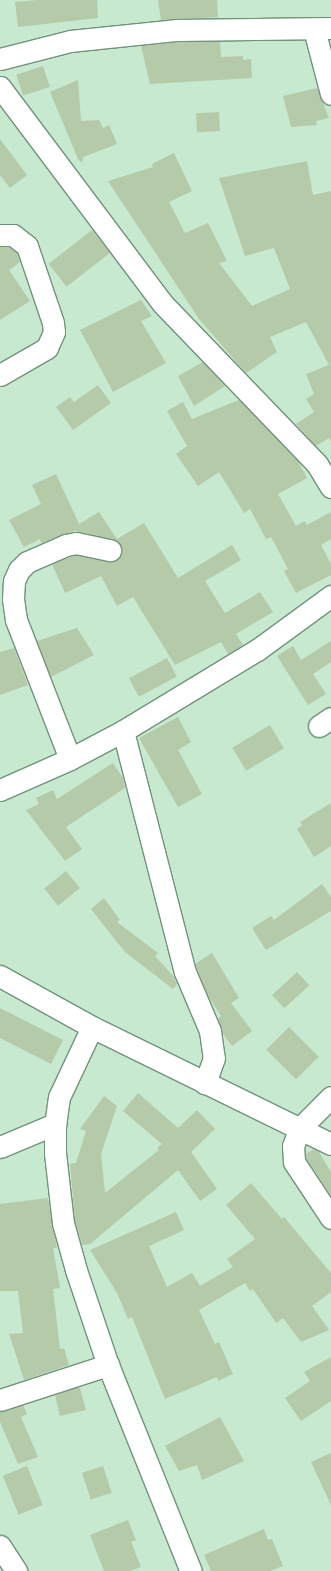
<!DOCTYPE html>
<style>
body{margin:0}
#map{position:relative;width:331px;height:1571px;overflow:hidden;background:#c6e9d0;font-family:Literata,serif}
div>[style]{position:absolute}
.building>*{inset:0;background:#b5caa9;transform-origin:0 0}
.roads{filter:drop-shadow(1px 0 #71927b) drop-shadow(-1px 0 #71927b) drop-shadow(0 1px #71927b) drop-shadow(0 -1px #71927b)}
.minor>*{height:21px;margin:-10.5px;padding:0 10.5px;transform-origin:10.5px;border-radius:10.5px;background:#fff}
span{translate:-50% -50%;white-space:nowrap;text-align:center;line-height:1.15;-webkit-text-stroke:3.5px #c6e9d0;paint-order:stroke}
</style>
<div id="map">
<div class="building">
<i style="clip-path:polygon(37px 0,97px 0,98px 18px,18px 27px,15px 2px)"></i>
<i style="clip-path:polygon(158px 0,217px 0,218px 17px,161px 20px)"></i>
<i style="clip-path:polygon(220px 41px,221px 57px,243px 56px,243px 60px,251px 59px,252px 78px,150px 84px,141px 46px,178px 42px)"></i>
<i style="left:43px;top:66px;width:22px;height:28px;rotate:72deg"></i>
<i style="clip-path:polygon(78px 80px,81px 121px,99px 120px,103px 128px,109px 125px,117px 144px,83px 157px,82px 163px,78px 159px,50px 92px)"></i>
<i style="clip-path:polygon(317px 88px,329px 118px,316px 121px,317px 125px,291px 127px,283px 96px)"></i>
<i style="left:219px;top:112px;width:19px;height:23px;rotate:87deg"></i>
<i style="clip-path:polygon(0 139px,27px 175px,10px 188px,0 175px)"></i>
<i style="clip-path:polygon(174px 153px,192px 191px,169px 202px,185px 233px,208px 223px,227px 261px,219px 263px,252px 306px,290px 289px,274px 248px,245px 256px,219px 178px,307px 161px,313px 195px,331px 191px,331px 442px,329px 438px,316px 446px,296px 424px,314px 412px,306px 399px,314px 394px,306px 374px,329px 365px,306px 322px,270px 337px,277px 352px,246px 373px,199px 319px,108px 181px,153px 167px,152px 164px)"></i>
<i style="left:92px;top:230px;width:29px;height:55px;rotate:52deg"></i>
<i style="clip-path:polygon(0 247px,9px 247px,17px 253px,20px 262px,9px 270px,30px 301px,0 320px)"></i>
<i style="clip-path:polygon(141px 300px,152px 316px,141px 321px,166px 363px,113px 392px,80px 330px)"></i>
<i style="clip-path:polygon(203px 362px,225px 386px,194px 406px,178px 376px)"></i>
<i style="clip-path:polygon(98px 385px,111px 403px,73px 430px,56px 407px,70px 397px,74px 402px)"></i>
<i style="clip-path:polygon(239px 400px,298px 461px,307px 478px,278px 494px,296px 526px,305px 521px,307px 525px,331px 512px,331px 539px,321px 545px,331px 564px,331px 575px,296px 593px,284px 571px,288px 569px,271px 537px,266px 539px,250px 509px,244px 513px,219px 472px,198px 486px,176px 454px,187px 446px,167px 411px,183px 402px,192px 419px)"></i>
<i style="clip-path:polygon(56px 474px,79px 524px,99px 512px,117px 539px,144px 523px,178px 578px,232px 545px,241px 560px,205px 581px,225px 613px,260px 592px,273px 612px,236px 634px,243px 645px,228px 654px,221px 642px,175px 665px,133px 597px,117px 606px,101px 576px,65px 593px,52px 564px,76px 555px,114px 561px,122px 552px,118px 541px,74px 531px,41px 543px,40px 539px,24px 547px,9px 520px,41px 504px,32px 485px)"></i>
<i style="clip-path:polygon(77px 628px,94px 655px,51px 677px,37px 641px)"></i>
<i style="clip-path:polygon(331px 641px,331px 662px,313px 674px,326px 694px,308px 705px,277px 656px,293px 646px,301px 660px)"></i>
<i style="clip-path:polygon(14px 648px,28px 685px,0 695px,0 652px)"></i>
<i style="left:167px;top:658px;width:21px;height:43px;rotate:62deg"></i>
<i style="clip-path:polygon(178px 717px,191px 742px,178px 750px,202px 794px,178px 807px,139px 738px)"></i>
<i style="left:270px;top:725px;width:27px;height:44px;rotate:59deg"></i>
<i style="clip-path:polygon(113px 763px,123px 778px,125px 788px,66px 827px,82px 849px,65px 861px,26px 810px,39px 804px,36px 798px,53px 790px,57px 799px)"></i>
<i style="clip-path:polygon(331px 803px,331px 846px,314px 857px,297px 829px,302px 825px,300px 822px)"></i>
<i style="left:66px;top:871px;width:22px;height:28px;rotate:51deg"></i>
<i style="clip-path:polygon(322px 884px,331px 897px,331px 911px,266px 950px,252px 928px,271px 916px,274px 920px)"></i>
<i style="clip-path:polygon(104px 898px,120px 920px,117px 922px,158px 953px,155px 956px,174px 977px,177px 984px,173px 989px,125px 952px,91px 909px)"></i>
<i style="clip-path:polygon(212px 953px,239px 998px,231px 1003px,252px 1031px,232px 1046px,223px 1034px,218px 1019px,221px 1016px,207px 994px,195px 964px)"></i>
<i style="left:297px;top:972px;width:18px;height:34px;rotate:47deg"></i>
<i style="clip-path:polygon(0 1008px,63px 1040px,51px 1064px,0 1038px)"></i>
<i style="left:289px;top:1027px;width:42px;height:32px;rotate:45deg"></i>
<i style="clip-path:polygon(138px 1093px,178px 1128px,197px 1110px,215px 1129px,191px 1152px,217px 1189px,200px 1201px,178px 1170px,90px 1244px,82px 1245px,75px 1221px,70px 1164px,76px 1163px,86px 1131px,80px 1129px,104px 1096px,117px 1106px,101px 1154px,105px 1193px,159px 1150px,157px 1148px,162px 1144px,123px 1111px)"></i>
<i style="clip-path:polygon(314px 1149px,319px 1152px,331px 1172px,331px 1196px,306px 1158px,306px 1154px)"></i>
<i style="clip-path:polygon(251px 1183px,282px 1219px,284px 1217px,331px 1273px,331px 1292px,312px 1306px,329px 1330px,301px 1342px,283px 1318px,276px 1323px,253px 1289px,250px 1291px,245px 1283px,199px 1310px,215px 1344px,219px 1342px,233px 1374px,218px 1381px,217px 1377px,165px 1399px,132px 1317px,128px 1319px,117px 1293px,90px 1250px,176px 1212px,184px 1230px,149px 1246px,167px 1287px,192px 1273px,200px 1286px,233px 1267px,227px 1259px,255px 1239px,226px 1205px)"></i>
<i style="clip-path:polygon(48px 1198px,57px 1248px,53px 1248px,60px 1288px,53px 1289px,60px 1349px,64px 1348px,69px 1365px,24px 1380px,9px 1334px,23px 1333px,18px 1291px,0 1291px,0 1204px)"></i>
<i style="clip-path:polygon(331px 1357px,331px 1401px,301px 1421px,285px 1398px,310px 1381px,304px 1372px)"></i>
<i style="clip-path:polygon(76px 1388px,80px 1388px,86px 1410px,60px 1416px,55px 1395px)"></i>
<i style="clip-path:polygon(23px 1405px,27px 1414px,21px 1417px,38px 1457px,18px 1464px,0 1422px,0 1412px)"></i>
<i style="clip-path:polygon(220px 1417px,244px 1461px,202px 1480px,197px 1465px,179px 1471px,165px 1446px)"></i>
<i style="clip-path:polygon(331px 1453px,331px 1505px,311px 1462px)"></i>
<i style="left:27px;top:1466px;width:42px;height:26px;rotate:68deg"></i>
<i style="left:103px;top:1466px;width:28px;height:22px;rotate:72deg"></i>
<i style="clip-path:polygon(128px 1520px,136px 1540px,131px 1542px,141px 1567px,130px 1571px,104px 1571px,90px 1535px)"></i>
<i style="clip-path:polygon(264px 1529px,268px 1540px,272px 1539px,283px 1566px,270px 1571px,211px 1571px,204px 1555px)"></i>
</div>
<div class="roads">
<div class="minor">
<i style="left:314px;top:29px;width:67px;rotate:75.3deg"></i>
<i style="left:0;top:59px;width:72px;rotate:-14.4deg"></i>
<i style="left:70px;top:41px;width:108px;rotate:-5.9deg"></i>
<i style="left:177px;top:30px;width:154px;rotate:-0.7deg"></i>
<i style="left:0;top:87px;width:271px;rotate:53.1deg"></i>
<i style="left:163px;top:304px;width:222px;rotate:46.1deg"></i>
<i style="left:317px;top:464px;width:27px;rotate:59deg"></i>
<i style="left:0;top:235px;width:13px"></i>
<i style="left:13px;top:235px;width:18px;rotate:38deg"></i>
<i style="left:27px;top:246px;width:81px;rotate:71.3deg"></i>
<i style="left:53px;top:323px;width:9px;rotate:84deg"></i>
<i style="left:54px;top:332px;width:17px;rotate:114deg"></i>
<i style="left:47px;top:348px;width:54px;rotate:150.1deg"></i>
<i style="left:319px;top:726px;width:14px;rotate:-34deg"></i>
<i style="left:123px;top:731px;width:249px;rotate:75.6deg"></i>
<i style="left:185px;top:972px;width:64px;rotate:67deg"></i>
<i style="left:210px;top:1031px;width:27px;rotate:82deg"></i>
<i style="left:214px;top:1058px;width:27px;rotate:110deg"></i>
<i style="left:70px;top:759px;width:149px;rotate:-111.2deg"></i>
<i style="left:16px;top:620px;width:21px;rotate:-98deg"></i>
<i style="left:13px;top:599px;width:18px;rotate:-87deg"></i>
<i style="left:14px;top:581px;width:12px;rotate:-66deg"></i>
<i style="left:19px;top:570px;width:11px;rotate:-45deg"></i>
<i style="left:27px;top:562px;width:43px;rotate:-23.6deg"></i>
<i style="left:66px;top:545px;width:10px;rotate:-11deg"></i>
<i style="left:76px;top:543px;width:35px;rotate:12deg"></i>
<i style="left:0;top:790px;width:77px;rotate:-23.9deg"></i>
<i style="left:70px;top:759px;width:60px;rotate:-27.8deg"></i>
<i style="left:123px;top:731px;width:157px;rotate:-31.2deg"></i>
<i style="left:257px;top:650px;width:92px;rotate:-36.1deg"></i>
<i style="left:0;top:976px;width:105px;rotate:29deg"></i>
<i style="left:92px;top:1027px;width:266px;rotate:26.1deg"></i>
<i style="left:92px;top:1027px;width:77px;rotate:115.2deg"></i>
<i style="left:59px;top:1097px;width:27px;rotate:98deg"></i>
<i style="left:55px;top:1124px;width:29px;rotate:90deg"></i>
<i style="left:55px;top:1153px;width:70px;rotate:83.5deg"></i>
<i style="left:63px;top:1223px;width:49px;rotate:74.5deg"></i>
<i style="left:76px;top:1270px;width:100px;rotate:71.4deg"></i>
<i style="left:108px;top:1365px;width:222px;rotate:68.1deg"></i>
<i style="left:331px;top:1097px;width:45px;rotate:135deg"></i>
<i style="left:299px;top:1129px;width:18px;rotate:109deg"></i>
<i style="left:293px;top:1146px;width:16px;rotate:86deg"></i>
<i style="left:294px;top:1162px;width:67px;rotate:56.5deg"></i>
<i style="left:0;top:1147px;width:60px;rotate:-22.7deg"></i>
<i style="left:0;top:1400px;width:114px;rotate:-18deg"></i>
<i style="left:0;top:1546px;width:30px;rotate:57deg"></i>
</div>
</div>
</div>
